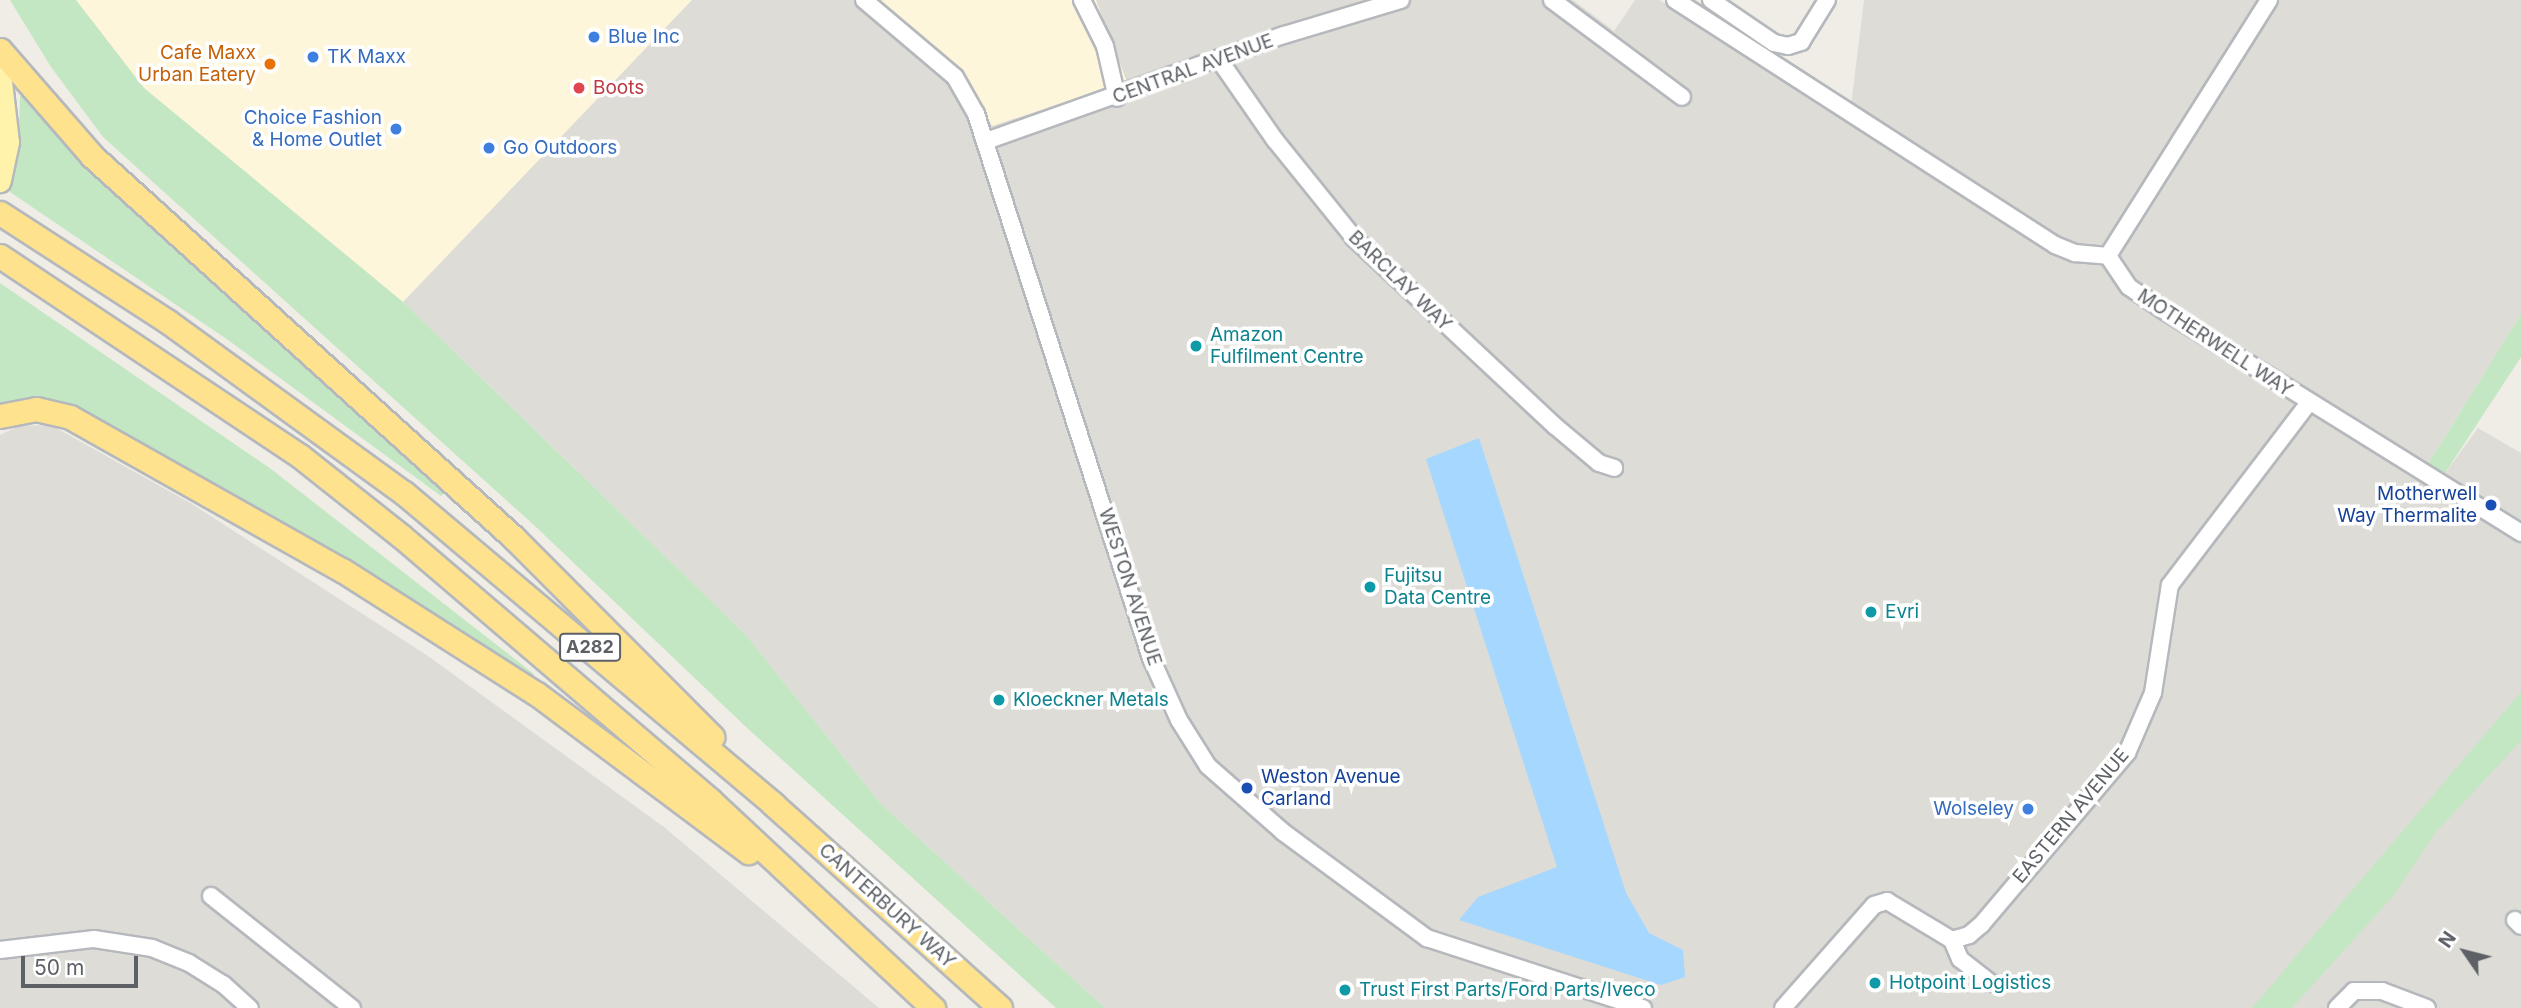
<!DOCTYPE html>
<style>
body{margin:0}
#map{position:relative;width:2521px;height:1008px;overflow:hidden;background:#efede5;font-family:Inter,sans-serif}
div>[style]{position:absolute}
.commercial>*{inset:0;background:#fef6db}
.industrial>*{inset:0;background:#dedcd7}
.green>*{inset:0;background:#c2e7c2}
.water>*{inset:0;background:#a5d7ff}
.roads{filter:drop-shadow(2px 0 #b5b8bc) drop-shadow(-2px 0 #b5b8bc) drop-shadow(0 2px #b5b8bc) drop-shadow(0 -2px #b5b8bc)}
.minor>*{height:16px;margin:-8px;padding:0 8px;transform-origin:8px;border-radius:8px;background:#fff}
.major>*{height:21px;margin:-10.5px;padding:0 10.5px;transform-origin:10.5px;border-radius:10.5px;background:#fff2aa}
.highway>*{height:23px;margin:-11.5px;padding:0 11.5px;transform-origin:11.5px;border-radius:11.5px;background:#fee28e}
.dots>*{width:19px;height:19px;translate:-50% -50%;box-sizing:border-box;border:4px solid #fff;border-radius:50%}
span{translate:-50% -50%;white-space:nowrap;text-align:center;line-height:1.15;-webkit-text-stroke:7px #fff;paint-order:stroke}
.shield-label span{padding:2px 5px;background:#fff;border:2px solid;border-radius:5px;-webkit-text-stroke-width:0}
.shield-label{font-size:18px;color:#5d6166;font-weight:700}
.shop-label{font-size:19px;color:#366cbe}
.left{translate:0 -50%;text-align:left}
.right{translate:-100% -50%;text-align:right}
.food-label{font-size:19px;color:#c56008}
.street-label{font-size:19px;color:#5d6166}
.health-label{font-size:19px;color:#be3a42}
.culture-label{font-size:19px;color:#0d838f}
.transit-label{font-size:19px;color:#164399}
.north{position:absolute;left:2430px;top:917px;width:70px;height:70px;-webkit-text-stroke:5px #fff;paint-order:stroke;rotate:305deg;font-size:19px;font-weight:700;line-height:28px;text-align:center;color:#5d6166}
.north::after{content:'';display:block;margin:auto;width:24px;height:32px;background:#5d6166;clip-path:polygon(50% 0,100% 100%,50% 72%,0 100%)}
.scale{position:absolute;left:21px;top:956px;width:117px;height:32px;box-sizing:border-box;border:4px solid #5d6166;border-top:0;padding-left:9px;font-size:21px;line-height:24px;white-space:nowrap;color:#5d6166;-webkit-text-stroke:5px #fff;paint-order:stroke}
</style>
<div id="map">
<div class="commercial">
<i style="clip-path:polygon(76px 0,692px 0,403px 302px,144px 88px)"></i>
<i style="clip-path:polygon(871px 0,1096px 0,1127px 82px,992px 126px,969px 83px)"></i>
</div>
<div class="industrial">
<i style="clip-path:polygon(692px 0,871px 0,969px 83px,992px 126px,1127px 82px,1096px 0,1573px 0,1614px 31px,1635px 0,1659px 0,1849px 122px,1864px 0,2521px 0,2521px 314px,2427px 466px,2443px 476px,2478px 428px,2521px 453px,2521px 1008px,1105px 1008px,880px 803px,745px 634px,403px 302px)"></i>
<i style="clip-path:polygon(51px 425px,192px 504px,428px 656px,664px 827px,879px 1008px,0 1008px,0 435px,19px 426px)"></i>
</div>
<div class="green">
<i style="clip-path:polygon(10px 0,76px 0,144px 88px,403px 302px,745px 634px,880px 803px,1105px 1008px,1056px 1008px,745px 726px,535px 526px,103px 137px,51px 67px)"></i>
<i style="clip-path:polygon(25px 93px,119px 197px,446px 491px,441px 496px,228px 340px,10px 192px,18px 157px,20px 96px)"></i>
<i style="clip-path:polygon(0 283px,271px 469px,534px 674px,529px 681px,76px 408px,33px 397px,0 403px)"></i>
<i style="clip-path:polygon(2521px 314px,2521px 357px,2443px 476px,2427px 466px)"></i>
<i style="clip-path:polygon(2521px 692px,2521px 741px,2436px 832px,2393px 896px,2292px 1008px,2252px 1008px)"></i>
</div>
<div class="water">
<i style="clip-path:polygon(1479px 438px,1626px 893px,1649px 933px,1683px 950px,1685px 977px,1661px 985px,1459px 920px,1478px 897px,1557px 867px,1426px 459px)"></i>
</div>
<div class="roads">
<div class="minor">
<i style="left:864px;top:0;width:119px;rotate:40.2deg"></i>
<i style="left:955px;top:77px;width:43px;rotate:60.4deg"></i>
<i style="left:976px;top:114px;width:571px;rotate:72.17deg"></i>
<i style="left:1151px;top:658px;width:68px;rotate:65.7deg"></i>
<i style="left:1179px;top:720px;width:54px;rotate:57.8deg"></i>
<i style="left:1208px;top:766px;width:100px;rotate:41.3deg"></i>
<i style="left:1283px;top:832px;width:179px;rotate:36.4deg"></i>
<i style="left:1427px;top:938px;width:227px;rotate:18deg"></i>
<i style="left:1082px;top:0;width:51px;rotate:63.4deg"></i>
<i style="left:1105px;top:46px;width:53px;rotate:77deg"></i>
<i style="left:1552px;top:0;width:162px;rotate:36.7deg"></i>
<i style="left:1675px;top:0;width:452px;rotate:32.8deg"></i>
<i style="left:2055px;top:245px;width:22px;rotate:22deg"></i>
<i style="left:2075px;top:253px;width:33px;rotate:5deg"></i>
<i style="left:1711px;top:0;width:76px;rotate:34.3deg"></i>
<i style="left:1774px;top:43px;width:14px;rotate:12deg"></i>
<i style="left:1788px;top:46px;width:14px;rotate:-17deg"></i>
<i style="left:1801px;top:42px;width:49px;rotate:-58.2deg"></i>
<i style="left:2269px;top:0;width:302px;rotate:122.2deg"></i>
<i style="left:2108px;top:256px;width:37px;rotate:56deg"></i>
<i style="left:2129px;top:287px;width:41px;rotate:34.1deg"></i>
<i style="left:2163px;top:310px;width:422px;rotate:31.9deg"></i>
<i style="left:1220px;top:61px;width:96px;rotate:55.2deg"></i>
<i style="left:1275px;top:140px;width:126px;rotate:51.1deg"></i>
<i style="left:1354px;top:238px;width:275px;rotate:43.1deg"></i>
<i style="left:1555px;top:426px;width:57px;rotate:40.1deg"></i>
<i style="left:1599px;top:463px;width:16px;rotate:18deg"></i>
<i style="left:986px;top:141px;width:316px;rotate:-19.6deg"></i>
<i style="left:1284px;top:35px;width:122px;rotate:-16.7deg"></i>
<i style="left:211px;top:896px;width:180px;rotate:38.5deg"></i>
<i style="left:2515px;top:920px;width:8px;rotate:45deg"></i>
<i style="left:1952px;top:940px;width:21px;rotate:67deg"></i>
<i style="left:1960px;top:959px;width:39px;rotate:38deg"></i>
<i style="left:0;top:950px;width:95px;rotate:-6.7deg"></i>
<i style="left:94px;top:939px;width:59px;rotate:8.8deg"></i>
<i style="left:152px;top:948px;width:40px;rotate:22deg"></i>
<i style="left:189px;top:963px;width:40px;rotate:32deg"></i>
<i style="left:223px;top:984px;width:36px;rotate:42deg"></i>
<i style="left:1783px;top:1008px;width:137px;rotate:-48.5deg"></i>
<i style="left:1874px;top:905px;width:14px;rotate:-17deg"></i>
<i style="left:1887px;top:901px;width:76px;rotate:31deg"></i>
<i style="left:1952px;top:940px;width:18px;rotate:-16deg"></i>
<i style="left:1969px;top:935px;width:16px;rotate:-40deg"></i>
<i style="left:1981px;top:925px;width:226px;rotate:-49.7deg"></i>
<i style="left:2127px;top:753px;width:65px;rotate:-66.6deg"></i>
<i style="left:2153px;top:693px;width:109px;rotate:-81.1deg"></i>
<i style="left:2170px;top:585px;width:228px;rotate:-52.7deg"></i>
<i style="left:2337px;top:1008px;width:24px;rotate:-45deg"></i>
<i style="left:2354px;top:991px;width:28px"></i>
<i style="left:2382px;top:991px;width:48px;rotate:20.7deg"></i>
</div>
<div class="major">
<i style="left:0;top:73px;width:69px;rotate:83.4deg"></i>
<i style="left:8px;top:142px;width:40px;rotate:102deg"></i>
</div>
<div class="highway">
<i style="left:0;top:50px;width:140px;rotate:49deg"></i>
<i style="left:92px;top:156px;width:569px;rotate:42.15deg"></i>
<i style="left:514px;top:538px;width:281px;rotate:45.1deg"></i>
<i style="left:0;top:213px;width:199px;rotate:32.9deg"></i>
<i style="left:167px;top:321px;width:293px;rotate:36deg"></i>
<i style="left:404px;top:493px;width:483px;rotate:40.1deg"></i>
<i style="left:773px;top:804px;width:305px;rotate:41.9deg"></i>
<i style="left:0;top:256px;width:361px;rotate:33.7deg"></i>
<i style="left:300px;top:456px;width:129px;rotate:38.4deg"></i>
<i style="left:401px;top:536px;width:408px;rotate:40.5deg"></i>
<i style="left:711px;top:801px;width:304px;rotate:43deg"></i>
<i style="left:0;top:416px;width:37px;rotate:-11deg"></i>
<i style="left:36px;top:409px;width:35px;rotate:13deg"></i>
<i style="left:70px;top:417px;width:312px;rotate:29.4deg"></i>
<i style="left:342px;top:570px;width:231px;rotate:32.5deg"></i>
<i style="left:537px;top:694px;width:264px;rotate:36.8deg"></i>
</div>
</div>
<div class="dots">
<i style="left:594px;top:37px;background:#3f7fe0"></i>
<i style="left:313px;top:57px;background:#3f7fe0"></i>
<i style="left:270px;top:64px;background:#e8710a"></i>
<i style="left:579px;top:88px;background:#e0444e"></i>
<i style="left:396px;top:129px;background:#3f7fe0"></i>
<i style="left:489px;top:148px;background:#3f7fe0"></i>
<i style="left:1196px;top:346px;background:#0f9aa8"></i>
<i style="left:2491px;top:505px;background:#1a4fb4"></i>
<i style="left:1370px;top:587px;background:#0f9aa8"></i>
<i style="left:1871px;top:612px;background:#0f9aa8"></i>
<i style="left:999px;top:700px;background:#0f9aa8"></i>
<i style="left:1247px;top:788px;background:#1a4fb4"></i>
<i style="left:2028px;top:809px;background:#3f7fe0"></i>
<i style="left:1875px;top:983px;background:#0f9aa8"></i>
<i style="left:1345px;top:990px;background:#0f9aa8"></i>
</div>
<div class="shield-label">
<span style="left:590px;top:647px">A282</span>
</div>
<div class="shop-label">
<span class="left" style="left:608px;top:37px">Blue Inc</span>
<span class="left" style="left:327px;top:57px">TK Maxx</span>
<span class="right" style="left:382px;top:129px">Choice Fashion<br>&amp; Home Outlet</span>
<span class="left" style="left:503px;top:148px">Go Outdoors</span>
<span class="right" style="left:2014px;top:809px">Wolseley</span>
</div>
<div class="food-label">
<span class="right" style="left:256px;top:64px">Cafe Maxx<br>Urban Eatery</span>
</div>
<div class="street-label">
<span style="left:1193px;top:69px;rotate:-20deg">CENTRAL AVENUE</span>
<span style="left:1400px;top:281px;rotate:44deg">BARCLAY WAY</span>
<span style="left:2215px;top:343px;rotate:33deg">MOTHERWELL WAY</span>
<span style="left:1130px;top:587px;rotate:72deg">WESTON AVENUE</span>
<span style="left:2071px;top:816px;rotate:-50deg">EASTERN AVENUE</span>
<span style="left:887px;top:906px;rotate:42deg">CANTERBURY WAY</span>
</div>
<div class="health-label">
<span class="left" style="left:593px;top:88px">Boots</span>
</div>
<div class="culture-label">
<span class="left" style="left:1210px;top:346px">Amazon<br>Fulfilment Centre</span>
<span class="left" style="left:1384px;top:587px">Fujitsu<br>Data Centre</span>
<span class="left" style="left:1885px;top:612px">Evri</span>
<span class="left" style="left:1013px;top:700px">Kloeckner Metals</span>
<span class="left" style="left:1889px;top:983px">Hotpoint Logistics</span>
<span class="left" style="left:1359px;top:990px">Trust First Parts/Ford Parts/Iveco</span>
</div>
<div class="transit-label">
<span class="right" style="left:2477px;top:505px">Motherwell<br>Way Thermalite</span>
<span class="left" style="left:1261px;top:788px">Weston Avenue<br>Carland</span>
</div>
<div class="north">N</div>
<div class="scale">50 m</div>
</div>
